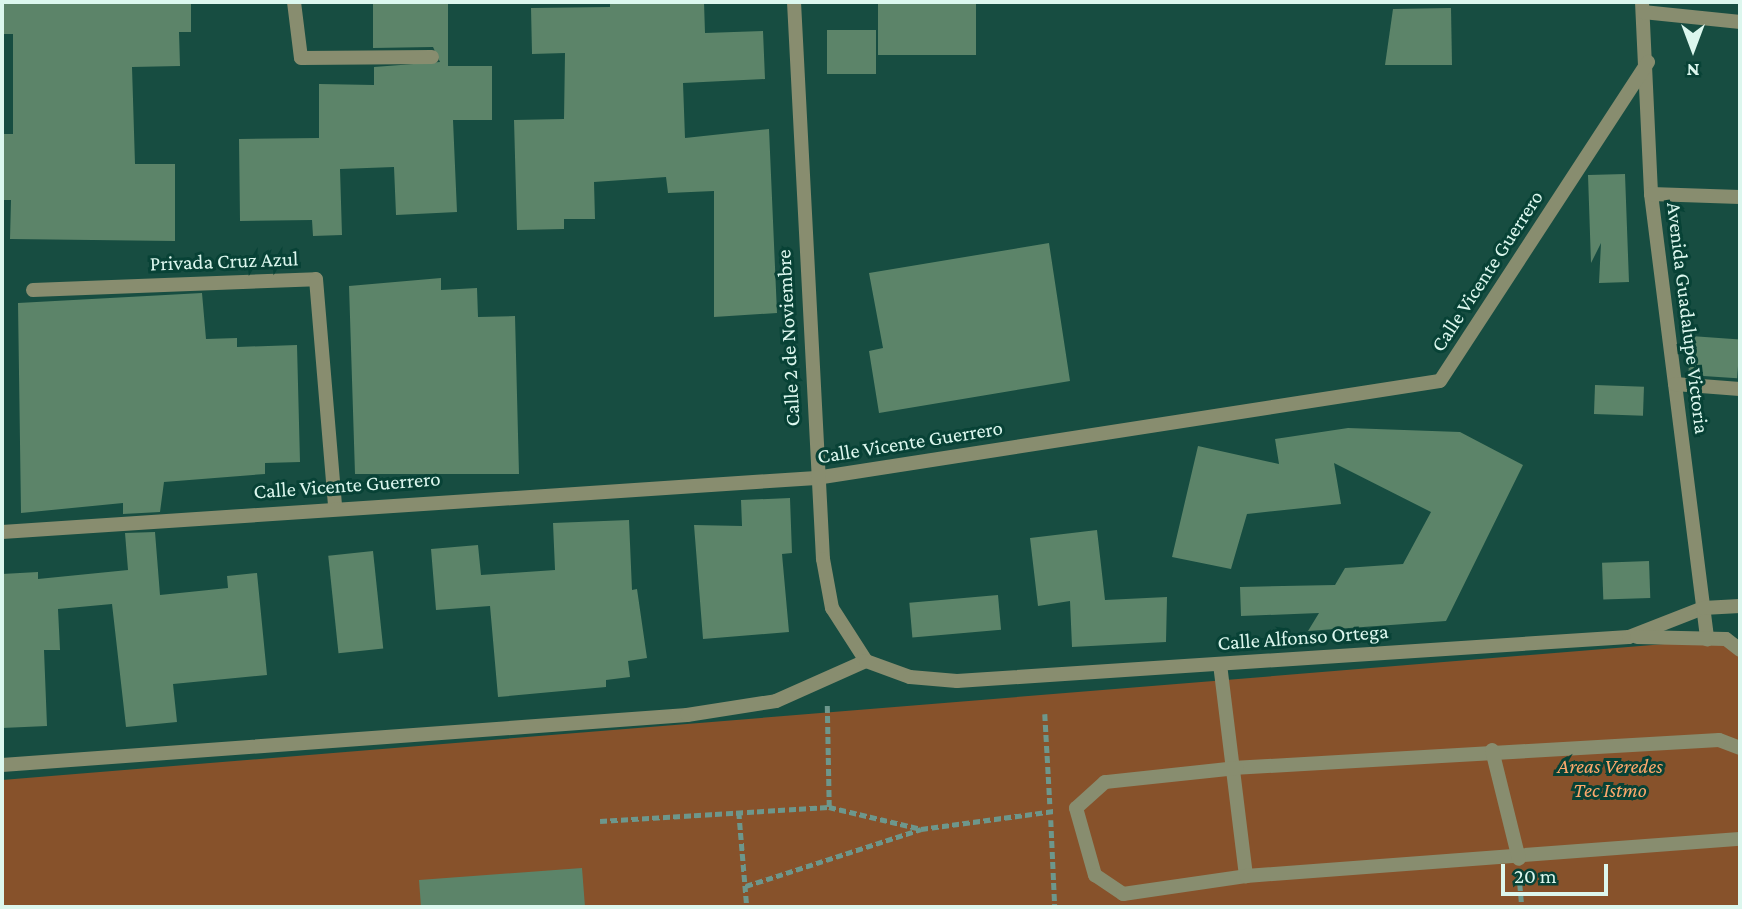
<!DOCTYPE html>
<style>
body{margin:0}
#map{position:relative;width:1742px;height:909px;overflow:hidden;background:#174d41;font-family:"Crimson Pro",serif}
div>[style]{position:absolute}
.green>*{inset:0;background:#87522b}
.building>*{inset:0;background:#5c8469;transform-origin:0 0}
.path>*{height:4.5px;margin-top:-2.25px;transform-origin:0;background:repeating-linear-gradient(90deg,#6d978c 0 7px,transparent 0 10.5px)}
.service>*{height:14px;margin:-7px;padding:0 7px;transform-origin:7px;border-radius:7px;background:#888d6f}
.minor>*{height:14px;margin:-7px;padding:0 7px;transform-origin:7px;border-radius:7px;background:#888d6f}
.tertiary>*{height:14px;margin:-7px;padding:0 7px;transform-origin:7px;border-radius:7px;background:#888d6f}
span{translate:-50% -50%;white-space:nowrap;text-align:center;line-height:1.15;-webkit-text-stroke:6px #084236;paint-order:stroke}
.street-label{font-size:21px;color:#dcf7ee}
.park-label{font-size:21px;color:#fda86c;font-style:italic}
.frame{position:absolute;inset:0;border:4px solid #dcf7ee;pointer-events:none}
.north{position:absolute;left:1658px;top:14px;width:70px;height:70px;-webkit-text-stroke:5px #084236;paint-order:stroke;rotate:180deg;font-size:19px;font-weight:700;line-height:28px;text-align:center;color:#dcf7ee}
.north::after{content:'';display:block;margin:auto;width:24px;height:32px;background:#dcf7ee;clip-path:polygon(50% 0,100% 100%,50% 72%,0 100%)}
.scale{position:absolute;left:1501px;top:864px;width:107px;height:32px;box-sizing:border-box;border:4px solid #dcf7ee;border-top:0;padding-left:9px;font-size:21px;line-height:24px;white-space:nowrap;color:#dcf7ee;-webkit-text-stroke:5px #084236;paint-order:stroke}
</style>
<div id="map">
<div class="green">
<i style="clip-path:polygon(1726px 639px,1740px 650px,1740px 907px,2px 907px,2px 780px)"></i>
</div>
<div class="building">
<i style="clip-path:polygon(2px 2px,191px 2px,191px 32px,179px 32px,180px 66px,132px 67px,135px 164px,175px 164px,175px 241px,10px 239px,11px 200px,2px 200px,2px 134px,13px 134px,13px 34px,2px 34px)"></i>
<i style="clip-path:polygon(610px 2px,704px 2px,705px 33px,763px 31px,765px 79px,683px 83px,685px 138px,769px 129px,777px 313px,714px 317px,714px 191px,668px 193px,666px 177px,594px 182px,595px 219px,564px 219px,564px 229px,517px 230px,514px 120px,564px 119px,565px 53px,532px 54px,531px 8px,610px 7px)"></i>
<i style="left:878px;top:2px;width:98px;height:53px"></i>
<i style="clip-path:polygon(373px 3px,448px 3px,448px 66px,492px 66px,492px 120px,453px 120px,457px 212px,396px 215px,394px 167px,340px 169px,342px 235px,313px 236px,312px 220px,240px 221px,239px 139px,319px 138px,319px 84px,374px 85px,374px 67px,440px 62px,433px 47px,373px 48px)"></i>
<i style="clip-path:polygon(1451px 8px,1452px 65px,1385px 65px,1393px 9px)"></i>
<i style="left:876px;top:30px;width:44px;height:49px;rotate:90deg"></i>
<i style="clip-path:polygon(1625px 174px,1629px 282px,1599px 283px,1601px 243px,1591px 263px,1588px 175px)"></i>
<i style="clip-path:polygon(1049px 243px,1070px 381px,879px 413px,869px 351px,883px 348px,869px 273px)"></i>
<i style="clip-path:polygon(441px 278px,441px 290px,477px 288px,478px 317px,515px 316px,519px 474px,355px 474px,349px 286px)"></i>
<i style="clip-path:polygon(202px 293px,206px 339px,237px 338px,237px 347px,297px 345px,300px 462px,265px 463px,265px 474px,164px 482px,160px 512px,123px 514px,123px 503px,21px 513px,18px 303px)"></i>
<i style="left:1691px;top:336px;width:49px;height:39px;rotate:4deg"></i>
<i style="left:1595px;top:385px;width:49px;height:29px;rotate:2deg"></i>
<i style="clip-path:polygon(1348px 428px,1460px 432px,1523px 465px,1446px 621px,1308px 631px,1319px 613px,1241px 616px,1240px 587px,1335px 585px,1345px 568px,1403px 564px,1431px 512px,1334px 463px,1341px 504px,1247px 514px,1231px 569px,1172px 557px,1198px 446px,1279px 464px,1275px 439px)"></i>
<i style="clip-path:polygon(790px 498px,792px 553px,782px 554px,789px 632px,703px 639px,694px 525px,742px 526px,741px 500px)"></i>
<i style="clip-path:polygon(629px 520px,632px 590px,637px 589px,647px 658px,628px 661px,630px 677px,606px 680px,606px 687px,498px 697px,490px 606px,436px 610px,431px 549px,478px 545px,481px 575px,555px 570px,553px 523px)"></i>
<i style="clip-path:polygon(1097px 530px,1105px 600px,1167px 597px,1166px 642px,1072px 647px,1070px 601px,1038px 606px,1030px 538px)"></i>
<i style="clip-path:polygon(155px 532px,160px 595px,228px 588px,227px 576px,257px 573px,267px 675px,173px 684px,177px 722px,126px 727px,112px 604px,58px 609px,60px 650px,44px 650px,47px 726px,2px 728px,2px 574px,38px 572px,38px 579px,128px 570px,125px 533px)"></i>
<i style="left:373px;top:551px;width:98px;height:45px;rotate:84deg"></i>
<i style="left:1649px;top:561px;width:37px;height:47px;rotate:88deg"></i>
<i style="left:998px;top:595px;width:35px;height:89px;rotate:85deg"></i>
<i style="clip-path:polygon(582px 868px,585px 907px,421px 907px,419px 880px)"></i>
</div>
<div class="path">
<i style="left:1045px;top:714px;width:90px;rotate:86.8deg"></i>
<i style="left:829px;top:807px;width:95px;rotate:13.4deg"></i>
<i style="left:739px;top:812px;width:95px;rotate:85.2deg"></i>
<i style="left:1051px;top:820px;width:87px;rotate:87.4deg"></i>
<i style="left:600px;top:821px;width:229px;rotate:-3.5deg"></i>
<i style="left:829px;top:807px;width:103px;rotate:-91.1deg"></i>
<i style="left:1520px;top:884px;width:23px;rotate:85deg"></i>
<i style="left:746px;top:886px;width:184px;rotate:-18deg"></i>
<i style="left:921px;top:829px;width:134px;rotate:-7.7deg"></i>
</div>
<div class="service">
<i style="left:1220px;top:664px;width:214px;rotate:83deg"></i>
<i style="left:1740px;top:748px;width:22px;rotate:-159deg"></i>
<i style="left:1719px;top:740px;width:483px;rotate:176.7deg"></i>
<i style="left:1237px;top:768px;width:133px;rotate:173.9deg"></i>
<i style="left:1105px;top:782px;width:39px;rotate:138deg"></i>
<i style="left:1076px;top:808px;width:70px;rotate:74.2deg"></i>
<i style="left:1095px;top:875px;width:34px;rotate:34deg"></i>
<i style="left:1123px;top:894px;width:124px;rotate:-8.3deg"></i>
<i style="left:1246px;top:876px;width:495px;rotate:-4.3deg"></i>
<i style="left:1492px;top:750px;width:112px;rotate:76.1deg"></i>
</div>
<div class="minor">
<i style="left:294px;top:2px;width:56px;rotate:82.9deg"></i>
<i style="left:301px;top:58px;width:131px;rotate:-0.4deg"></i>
<i style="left:1642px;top:2px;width:192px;rotate:87.3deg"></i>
<i style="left:1651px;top:194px;width:449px;rotate:82.8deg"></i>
<i style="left:1643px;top:12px;width:98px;rotate:5.9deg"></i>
<i style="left:1651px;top:194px;width:89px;rotate:1.9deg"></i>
<i style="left:33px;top:290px;width:283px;rotate:-2.2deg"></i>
<i style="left:316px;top:279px;width:228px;rotate:85.2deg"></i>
<i style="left:1675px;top:384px;width:65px;rotate:4.4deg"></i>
<i style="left:2px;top:532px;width:816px;rotate:-3.8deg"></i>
<i style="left:816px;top:478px;width:631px;rotate:-8.84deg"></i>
<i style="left:1440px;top:381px;width:381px;rotate:-56.9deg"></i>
<i style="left:2px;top:765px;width:687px;rotate:-4.17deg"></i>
<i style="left:687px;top:715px;width:90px;rotate:-8.9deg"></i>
<i style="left:776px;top:701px;width:98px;rotate:-24deg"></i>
</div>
<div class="tertiary">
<i style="left:794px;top:2px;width:558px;rotate:87.02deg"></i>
<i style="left:823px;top:559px;width:50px;rotate:79.6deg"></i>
<i style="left:832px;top:608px;width:63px;rotate:57.3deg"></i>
<i style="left:866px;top:661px;width:47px;rotate:20deg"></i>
<i style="left:910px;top:677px;width:47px;rotate:4.9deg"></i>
<i style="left:957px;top:681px;width:673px;rotate:-3.75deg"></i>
<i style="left:1629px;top:637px;width:79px;rotate:-21.4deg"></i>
<i style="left:1703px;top:608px;width:37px;rotate:-3deg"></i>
<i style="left:1637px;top:637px;width:89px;rotate:1.3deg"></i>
<i style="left:1726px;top:639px;width:18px;rotate:38deg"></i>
</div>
<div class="street-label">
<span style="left:224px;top:261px;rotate:-2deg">Privada Cruz Azul</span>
<span style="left:1487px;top:271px;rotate:-57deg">Calle Vicente Guerrero</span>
<span style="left:1688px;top:318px;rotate:83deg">Avenida Guadalupe Victoria</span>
<span style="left:788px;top:338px;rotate:-93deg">Calle 2 de Noviembre</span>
<span style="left:910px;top:442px;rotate:-9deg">Calle Vicente Guerrero</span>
<span style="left:347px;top:485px;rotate:-4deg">Calle Vicente Guerrero</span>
<span style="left:1303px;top:637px;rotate:-4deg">Calle Alfonso Ortega</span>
</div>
<div class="park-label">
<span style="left:1610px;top:778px">Areas Veredes<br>Tec Istmo</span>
</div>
<div class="frame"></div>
<div class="north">N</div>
<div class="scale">20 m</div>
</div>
